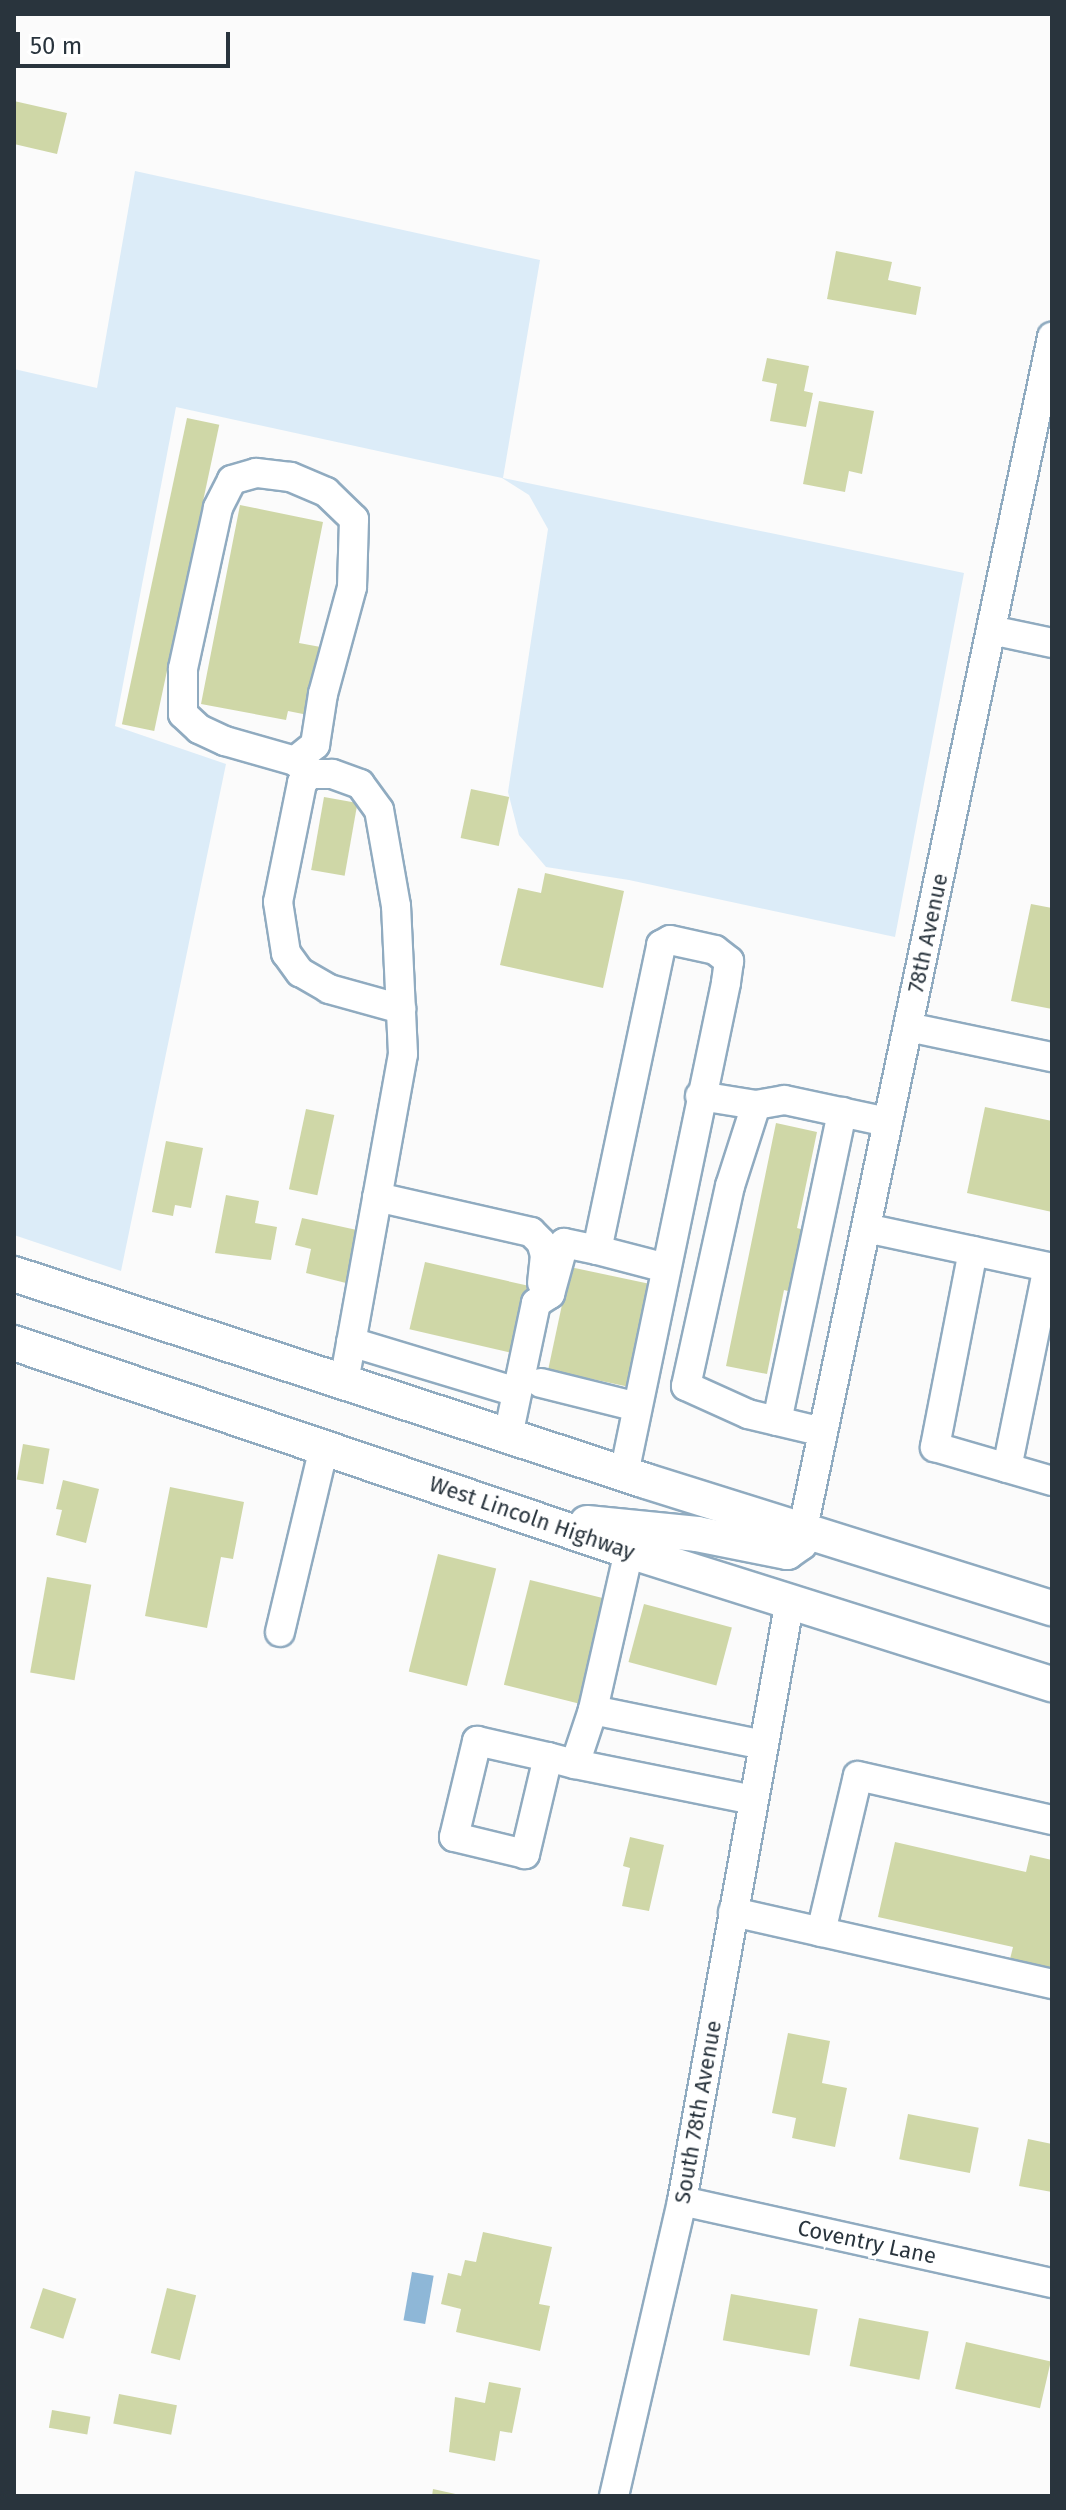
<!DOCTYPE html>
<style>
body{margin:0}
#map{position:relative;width:1066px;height:2510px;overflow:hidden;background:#fbfbfb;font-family:"Fira Sans",sans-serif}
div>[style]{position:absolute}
.green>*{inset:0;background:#dcecf8}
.water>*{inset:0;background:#8eb7d7;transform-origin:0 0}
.building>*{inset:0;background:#cfd7a7;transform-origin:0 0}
.roads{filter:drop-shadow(2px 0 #90abc0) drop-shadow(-2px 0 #90abc0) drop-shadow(0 2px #90abc0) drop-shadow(0 -2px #90abc0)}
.minor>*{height:28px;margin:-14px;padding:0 14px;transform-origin:14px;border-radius:14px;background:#fff}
.major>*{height:34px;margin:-17px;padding:0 17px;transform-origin:17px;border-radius:17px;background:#fff}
span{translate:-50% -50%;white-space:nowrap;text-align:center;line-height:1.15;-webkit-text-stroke:7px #fff;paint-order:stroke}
.street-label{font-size:22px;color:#29343d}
.frame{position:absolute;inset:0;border:16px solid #29343d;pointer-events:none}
.scale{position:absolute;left:16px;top:32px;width:214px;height:36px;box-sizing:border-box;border:4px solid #29343d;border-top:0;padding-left:10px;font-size:24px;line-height:28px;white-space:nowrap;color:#29343d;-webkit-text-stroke:6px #fff;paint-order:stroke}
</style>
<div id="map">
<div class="green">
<i style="clip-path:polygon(135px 171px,540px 260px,503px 478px,964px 573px,895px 937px,629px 880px,546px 867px,519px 835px,508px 792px,548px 529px,529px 495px,502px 478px,176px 407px,115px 726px,226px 764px,121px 1271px,14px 1235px,14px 369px,97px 388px)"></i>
</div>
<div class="water">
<i style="left:412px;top:2272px;width:22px;height:49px;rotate:10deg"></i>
</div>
<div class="building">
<i style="clip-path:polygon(14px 101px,67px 113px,57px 154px,14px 144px)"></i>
<i style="clip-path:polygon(836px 251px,892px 262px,888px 280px,921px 287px,916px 315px,827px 299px)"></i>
<i style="clip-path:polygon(767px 358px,809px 366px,804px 391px,813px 393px,806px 427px,770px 421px,777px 384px,762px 381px)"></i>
<i style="clip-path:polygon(819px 401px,874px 411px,862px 474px,849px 471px,845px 492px,803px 484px)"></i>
<i style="left:187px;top:418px;width:33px;height:313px;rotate:12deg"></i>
<i style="clip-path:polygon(240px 505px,323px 522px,299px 643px,326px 648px,313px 716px,288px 711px,286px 720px,201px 704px)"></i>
<i style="left:471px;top:789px;width:39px;height:50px;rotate:12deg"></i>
<i style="left:324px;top:797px;width:34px;height:74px;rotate:10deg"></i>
<i style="clip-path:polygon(545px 873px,624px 891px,603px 988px,500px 965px,518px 888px,541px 893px)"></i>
<i style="clip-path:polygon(1031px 904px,1052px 908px,1052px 1009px,1011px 1001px)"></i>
<i style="clip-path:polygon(985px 1107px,1052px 1121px,1052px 1212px,967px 1193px)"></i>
<i style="left:306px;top:1109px;width:29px;height:82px;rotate:12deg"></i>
<i style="clip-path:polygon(776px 1123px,817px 1132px,797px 1228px,804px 1230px,792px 1292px,784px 1290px,767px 1374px,726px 1366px)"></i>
<i style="clip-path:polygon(166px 1141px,203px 1148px,191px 1208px,175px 1205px,173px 1216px,152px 1212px)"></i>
<i style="clip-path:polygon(226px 1195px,259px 1201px,255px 1223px,277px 1227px,271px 1260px,215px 1253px)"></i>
<i style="clip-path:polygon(302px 1218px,366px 1232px,354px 1285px,306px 1273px,311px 1249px,295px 1245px)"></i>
<i style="left:425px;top:1262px;width:106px;height:69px;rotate:13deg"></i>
<i style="left:570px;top:1267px;width:82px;height:105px;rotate:12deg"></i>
<i style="left:23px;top:1444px;width:27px;height:36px;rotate:10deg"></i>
<i style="clip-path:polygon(63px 1480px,99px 1489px,86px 1543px,56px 1535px,62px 1510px,56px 1509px)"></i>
<i style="clip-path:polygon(170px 1487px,244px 1502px,233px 1559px,221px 1557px,207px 1628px,145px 1616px)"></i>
<i style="left:438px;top:1554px;width:60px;height:121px;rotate:14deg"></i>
<i style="left:47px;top:1577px;width:45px;height:97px;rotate:10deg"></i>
<i style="left:530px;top:1580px;width:79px;height:108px;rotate:14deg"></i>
<i style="left:644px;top:1604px;width:91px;height:60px;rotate:15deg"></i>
<i style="clip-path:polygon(630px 1837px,664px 1845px,649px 1911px,622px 1906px,630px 1868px,623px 1866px)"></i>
<i style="clip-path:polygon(895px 1842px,1026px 1872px,1030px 1855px,1052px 1860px,1052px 1977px,1008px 1967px,1013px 1947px,878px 1917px)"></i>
<i style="clip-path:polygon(788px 2033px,830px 2041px,822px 2083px,847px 2088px,835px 2147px,792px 2138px,796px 2118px,772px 2113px)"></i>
<i style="left:908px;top:2114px;width:72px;height:46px;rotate:11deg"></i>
<i style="clip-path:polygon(1028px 2139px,1052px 2144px,1052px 2192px,1019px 2186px)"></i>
<i style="clip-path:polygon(483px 2232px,552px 2247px,539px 2304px,550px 2306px,540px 2351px,456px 2332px,461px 2309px,441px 2304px,448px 2273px,461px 2276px,465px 2260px,476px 2262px)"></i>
<i style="left:43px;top:2288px;width:35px;height:42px;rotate:18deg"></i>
<i style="left:167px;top:2288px;width:30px;height:67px;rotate:14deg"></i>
<i style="left:731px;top:2294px;width:88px;height:47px;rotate:10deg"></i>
<i style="left:859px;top:2318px;width:71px;height:49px;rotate:11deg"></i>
<i style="left:966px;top:2342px;width:87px;height:48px;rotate:13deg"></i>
<i style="clip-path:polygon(489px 2382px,521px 2388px,512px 2433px,500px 2431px,495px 2461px,449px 2452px,455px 2397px,485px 2403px)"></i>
<i style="left:119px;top:2394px;width:59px;height:30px;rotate:11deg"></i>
<i style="left:52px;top:2410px;width:39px;height:18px;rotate:10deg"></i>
<i style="clip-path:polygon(433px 2489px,460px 2495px,460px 2496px,432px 2496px)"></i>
</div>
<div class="roads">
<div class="minor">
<i style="left:991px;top:630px;width:62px;rotate:12deg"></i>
<i style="left:295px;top:761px;width:26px;rotate:-39deg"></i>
<i style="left:315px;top:745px;width:52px;rotate:-81.1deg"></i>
<i style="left:323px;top:694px;width:111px;rotate:-74.8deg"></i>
<i style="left:352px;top:587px;width:68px;rotate:-88.3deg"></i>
<i style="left:354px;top:519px;width:39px;rotate:-136deg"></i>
<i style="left:326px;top:492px;width:39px;rotate:-157deg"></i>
<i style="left:290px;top:477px;width:34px;rotate:-173deg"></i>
<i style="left:256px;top:473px;width:25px;rotate:164deg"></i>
<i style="left:232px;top:480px;width:31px;rotate:117deg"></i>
<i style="left:218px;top:508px;width:165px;rotate:102.3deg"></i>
<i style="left:183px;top:669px;width:45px;rotate:90deg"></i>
<i style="left:183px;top:714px;width:22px;rotate:43deg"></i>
<i style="left:199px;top:729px;width:29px;rotate:25deg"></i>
<i style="left:225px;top:741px;width:73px;rotate:15.9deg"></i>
<i style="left:295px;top:761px;width:20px;rotate:41deg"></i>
<i style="left:908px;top:1027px;width:147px;rotate:11.8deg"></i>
<i style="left:700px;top:1096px;width:57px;rotate:9.1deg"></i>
<i style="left:377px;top:1197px;width:158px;rotate:12.8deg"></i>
<i style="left:531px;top:1232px;width:14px;rotate:45deg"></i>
<i style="left:541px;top:1242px;width:14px;rotate:73deg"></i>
<i style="left:545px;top:1255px;width:28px;rotate:96deg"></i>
<i style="left:866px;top:1228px;width:190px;rotate:12.1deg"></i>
<i style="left:597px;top:1250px;width:71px;rotate:14.6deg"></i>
<i style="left:973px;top:1251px;width:200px;rotate:101deg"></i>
<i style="left:935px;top:1447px;width:122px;rotate:16.2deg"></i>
<i style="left:351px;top:1342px;width:173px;rotate:16.8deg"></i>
<i style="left:344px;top:1382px;width:333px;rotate:-79.8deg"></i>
<i style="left:403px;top:1054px;width:148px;rotate:-92.7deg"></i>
<i style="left:396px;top:906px;width:97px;rotate:-100deg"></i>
<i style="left:379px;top:810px;width:32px;rotate:-126deg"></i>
<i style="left:360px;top:784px;width:30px;rotate:-160deg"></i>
<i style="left:332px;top:774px;width:22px;rotate:180deg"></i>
<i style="left:310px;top:774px;width:12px;rotate:132deg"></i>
<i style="left:302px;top:783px;width:121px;rotate:101.4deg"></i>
<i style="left:278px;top:902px;width:52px;rotate:81.1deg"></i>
<i style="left:286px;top:953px;width:24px;rotate:54deg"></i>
<i style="left:300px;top:972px;width:34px;rotate:30deg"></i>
<i style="left:329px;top:989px;width:75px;rotate:15.5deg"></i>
<i style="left:541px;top:1383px;width:99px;rotate:14deg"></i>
<i style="left:777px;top:1421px;width:316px;rotate:-78.1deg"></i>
<i style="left:823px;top:1432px;width:77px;rotate:-166.5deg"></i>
<i style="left:748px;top:1414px;width:68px;rotate:-155.7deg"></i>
<i style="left:686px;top:1386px;width:205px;rotate:-77.6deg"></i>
<i style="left:730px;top:1186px;width:85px;rotate:-72.2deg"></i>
<i style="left:756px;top:1105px;width:29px;rotate:-10deg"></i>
<i style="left:785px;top:1100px;width:105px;rotate:12.1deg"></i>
<i style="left:508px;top:1436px;width:136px;rotate:-78.1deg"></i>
<i style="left:536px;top:1303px;width:17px;rotate:-33deg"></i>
<i style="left:550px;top:1294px;width:53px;rotate:-74.6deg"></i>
<i style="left:564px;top:1243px;width:34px;rotate:12deg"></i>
<i style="left:597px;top:1250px;width:312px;rotate:-78.1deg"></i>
<i style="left:661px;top:945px;width:10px;rotate:-29deg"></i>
<i style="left:670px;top:940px;width:46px;rotate:12.5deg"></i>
<i style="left:715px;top:950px;width:18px;rotate:38deg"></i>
<i style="left:729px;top:961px;width:22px;rotate:98deg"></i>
<i style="left:726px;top:983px;width:501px;rotate:101.74deg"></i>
<i style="left:1007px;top:1468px;width:205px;rotate:-78.5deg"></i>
<i style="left:803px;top:1528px;width:1217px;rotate:-78.19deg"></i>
<i style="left:629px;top:1551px;width:163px;rotate:102.8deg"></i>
<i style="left:593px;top:1710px;width:174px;rotate:11.6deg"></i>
<i style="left:280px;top:1632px;width:189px;rotate:-76.6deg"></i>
<i style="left:548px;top:1757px;width:100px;rotate:103.3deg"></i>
<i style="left:525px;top:1854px;width:73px;rotate:-166.5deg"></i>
<i style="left:454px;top:1837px;width:99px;rotate:-76.5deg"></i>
<i style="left:477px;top:1741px;width:73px;rotate:12.7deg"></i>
<i style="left:548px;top:1757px;width:28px;rotate:15deg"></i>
<i style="left:575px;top:1764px;width:57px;rotate:-71.6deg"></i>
<i style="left:575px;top:1764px;width:182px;rotate:11.4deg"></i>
<i style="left:733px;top:1912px;width:327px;rotate:12.7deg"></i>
<i style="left:821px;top:1932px;width:160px;rotate:-76.7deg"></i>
<i style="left:858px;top:1776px;width:199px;rotate:12.8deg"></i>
<i style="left:682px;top:2201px;width:379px;rotate:12.5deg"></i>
<i style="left:614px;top:2496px;width:303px;rotate:-77deg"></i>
<i style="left:682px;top:2201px;width:611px;rotate:-79.81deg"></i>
</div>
<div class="major">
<i style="left:14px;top:1274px;width:665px;rotate:18.14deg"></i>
<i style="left:646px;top:1481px;width:425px;rotate:17.4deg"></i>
<i style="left:14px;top:1343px;width:649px;rotate:18.69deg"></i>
<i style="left:629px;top:1551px;width:443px;rotate:17.5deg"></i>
<i style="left:587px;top:1523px;width:111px;rotate:5.7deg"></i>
<i style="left:697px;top:1534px;width:92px;rotate:11.3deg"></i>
<i style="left:787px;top:1552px;width:16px;rotate:-35deg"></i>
<i style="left:800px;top:1543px;width:15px;rotate:-79deg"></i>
</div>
</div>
<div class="street-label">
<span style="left:928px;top:933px;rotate:-78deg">78th Avenue</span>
<span style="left:532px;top:1518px;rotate:19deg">West Lincoln Highway</span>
<span style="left:698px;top:2112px;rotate:-80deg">South 78th Avenue</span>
<span style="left:867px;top:2242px;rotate:12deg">Coventry Lane</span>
</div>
<div class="frame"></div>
<div class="scale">50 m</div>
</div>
